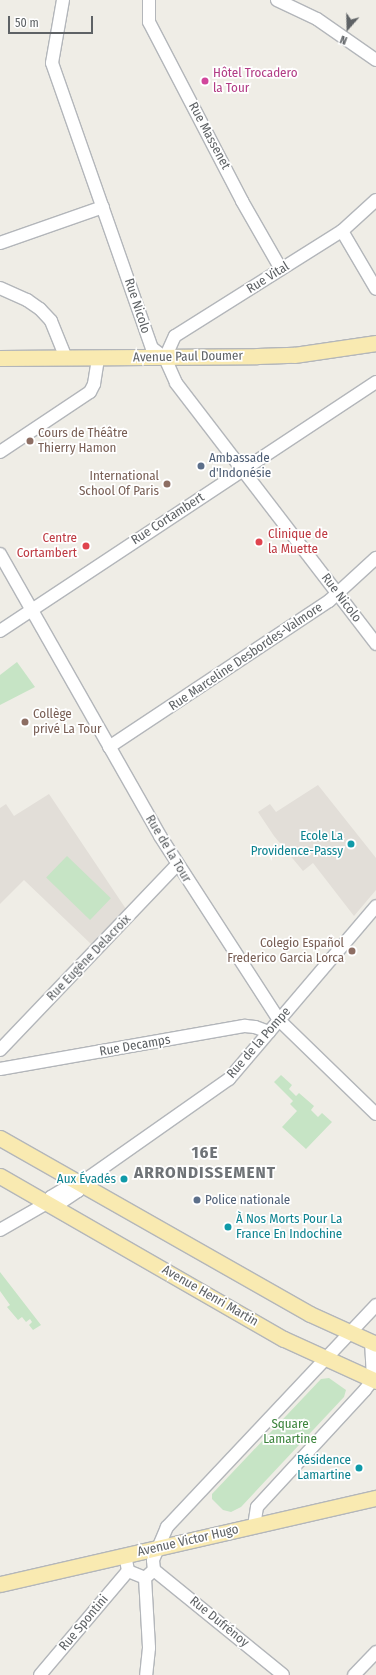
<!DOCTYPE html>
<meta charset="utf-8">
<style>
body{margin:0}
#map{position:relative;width:376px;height:1675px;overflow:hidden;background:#efede6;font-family:"Fira Sans Condensed",sans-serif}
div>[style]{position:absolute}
.education>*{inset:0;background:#e2ded8}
.green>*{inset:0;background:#c6e4c5;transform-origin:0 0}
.roads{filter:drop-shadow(1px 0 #b3b6ba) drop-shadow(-1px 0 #b3b6ba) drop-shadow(0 1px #b3b6ba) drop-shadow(0 -1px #b3b6ba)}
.minor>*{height:12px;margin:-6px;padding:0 6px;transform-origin:6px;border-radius:6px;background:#fff}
.major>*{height:15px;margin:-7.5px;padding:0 7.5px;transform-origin:7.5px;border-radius:7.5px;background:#f9eab1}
.dots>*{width:11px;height:11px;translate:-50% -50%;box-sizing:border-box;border:2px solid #fff;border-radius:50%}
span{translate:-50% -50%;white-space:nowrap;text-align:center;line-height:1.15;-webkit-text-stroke:3.5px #fff;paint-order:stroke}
.hotel-label{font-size:13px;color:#b23c85}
.left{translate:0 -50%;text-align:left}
.street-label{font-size:13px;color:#5e6265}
.education-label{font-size:13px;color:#785e54}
.right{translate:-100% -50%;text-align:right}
.service-label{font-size:13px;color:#4e5e75}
.health-label{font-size:13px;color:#be3a42}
.culture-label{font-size:13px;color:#0d838f}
.park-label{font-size:13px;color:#3d853d}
.district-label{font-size:17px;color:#6f7377;font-weight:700;letter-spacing:1px}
.north{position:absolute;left:328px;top:8px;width:40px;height:40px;-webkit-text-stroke:3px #fff;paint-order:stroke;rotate:200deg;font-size:11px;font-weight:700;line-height:16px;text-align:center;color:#5e6265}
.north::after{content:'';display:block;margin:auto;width:14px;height:18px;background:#5e6265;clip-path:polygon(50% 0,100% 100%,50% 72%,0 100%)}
.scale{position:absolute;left:8px;top:16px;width:85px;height:18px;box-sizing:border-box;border:2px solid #5e6265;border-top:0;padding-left:5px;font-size:12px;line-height:14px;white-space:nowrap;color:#5e6265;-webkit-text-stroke:3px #fff;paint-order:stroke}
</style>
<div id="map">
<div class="education">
<i style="clip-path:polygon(318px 785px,376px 858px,376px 890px,354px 916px,313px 863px,303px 871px,274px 836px,258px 812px,270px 804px,276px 812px)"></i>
<i style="clip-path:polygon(49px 794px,126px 909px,92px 945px,24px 880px,0 904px,0 808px,6px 804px,14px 816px)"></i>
</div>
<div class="green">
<i style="clip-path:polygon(17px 662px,35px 687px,0 705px,0 675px)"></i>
<i style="left:67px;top:856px;width:61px;height:30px;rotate:44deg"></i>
<i style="clip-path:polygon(281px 1075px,292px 1085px,289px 1089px,296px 1096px,299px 1093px,314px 1106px,311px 1110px,318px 1117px,322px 1113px,332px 1122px,306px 1149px,282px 1127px,297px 1111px,290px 1104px,293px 1101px,274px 1082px)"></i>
<i style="clip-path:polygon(0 1272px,41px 1325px,33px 1330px,29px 1325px,32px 1322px,30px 1319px,26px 1322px,22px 1317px,18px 1320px,7px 1307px,10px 1305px,0 1291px)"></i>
<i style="clip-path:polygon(329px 1378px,346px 1390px,344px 1397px,241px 1507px,231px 1512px,223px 1510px,212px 1499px,212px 1494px,321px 1379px)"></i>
</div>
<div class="roads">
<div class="minor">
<i style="left:63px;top:0;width:64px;rotate:99.9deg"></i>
<i style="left:52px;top:63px;width:302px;rotate:70.7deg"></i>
<i style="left:152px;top:348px;width:16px;rotate:38deg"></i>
<i style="left:165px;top:358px;width:27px;rotate:66deg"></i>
<i style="left:176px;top:383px;width:329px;rotate:52.5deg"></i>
<i style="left:149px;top:0;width:22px;rotate:90deg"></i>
<i style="left:149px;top:22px;width:202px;rotate:62.5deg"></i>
<i style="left:242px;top:201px;width:78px;rotate:60.2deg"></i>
<i style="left:277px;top:0;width:44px;rotate:25.4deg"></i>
<i style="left:317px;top:19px;width:72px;rotate:34.8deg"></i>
<i style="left:342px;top:231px;width:67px;rotate:59.6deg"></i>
<i style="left:0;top:243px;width:109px;rotate:-19.3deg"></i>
<i style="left:0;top:288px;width:30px;rotate:24deg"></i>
<i style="left:27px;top:300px;width:16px;rotate:35deg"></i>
<i style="left:40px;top:309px;width:16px;rotate:47deg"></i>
<i style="left:51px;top:321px;width:40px;rotate:68deg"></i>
<i style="left:165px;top:358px;width:24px;rotate:-66deg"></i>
<i style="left:175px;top:336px;width:197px;rotate:-32.2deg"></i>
<i style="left:342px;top:231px;width:46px;rotate:-42.4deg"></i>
<i style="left:0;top:452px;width:108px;rotate:-33.7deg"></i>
<i style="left:90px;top:392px;width:9px;rotate:-63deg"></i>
<i style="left:94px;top:384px;width:26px;rotate:-81deg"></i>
<i style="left:0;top:554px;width:324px;rotate:60.4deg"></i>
<i style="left:160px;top:836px;width:219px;rotate:57.1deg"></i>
<i style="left:279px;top:1020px;width:135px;rotate:44.1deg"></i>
<i style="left:0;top:631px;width:451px;rotate:-33.5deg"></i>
<i style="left:109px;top:747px;width:264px;rotate:-33.6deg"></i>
<i style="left:329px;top:601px;width:64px;rotate:-42.5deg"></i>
<i style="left:0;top:1050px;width:256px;rotate:-46.3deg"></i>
<i style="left:0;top:1069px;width:249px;rotate:-10deg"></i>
<i style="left:245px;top:1026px;width:10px;rotate:6deg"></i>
<i style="left:255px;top:1027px;width:15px;rotate:20deg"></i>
<i style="left:47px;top:1203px;width:7px;rotate:-56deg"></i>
<i style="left:51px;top:1197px;width:21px;rotate:-31deg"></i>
<i style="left:69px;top:1186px;width:12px;rotate:-14deg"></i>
<i style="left:81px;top:1183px;width:181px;rotate:-35.1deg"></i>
<i style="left:229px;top:1079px;width:227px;rotate:-49.6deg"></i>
<i style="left:0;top:1230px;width:54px;rotate:-29.9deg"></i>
<i style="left:47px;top:1203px;width:13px"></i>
<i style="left:60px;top:1203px;width:22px;rotate:-34deg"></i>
<i style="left:78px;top:1191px;width:9px;rotate:-69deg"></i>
<i style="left:254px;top:1526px;width:19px;rotate:-81deg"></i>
<i style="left:257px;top:1507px;width:159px;rotate:-47.3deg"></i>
<i style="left:365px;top:1390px;width:14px;rotate:-54deg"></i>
<i style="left:373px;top:1379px;width:37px;rotate:-93deg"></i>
<i style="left:125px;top:1555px;width:16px;rotate:79deg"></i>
<i style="left:128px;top:1571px;width:18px;rotate:22deg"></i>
<i style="left:145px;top:1578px;width:12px;rotate:-42deg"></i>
<i style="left:154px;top:1570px;width:10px;rotate:-96deg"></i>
<i style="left:153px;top:1560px;width:36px;rotate:-67deg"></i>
<i style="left:167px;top:1527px;width:305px;rotate:-46.7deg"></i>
<i style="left:154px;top:1570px;width:166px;rotate:39.1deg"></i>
<i style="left:145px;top:1578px;width:70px;rotate:86.7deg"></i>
<i style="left:149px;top:1648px;width:27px;rotate:96deg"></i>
<i style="left:40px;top:1675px;width:136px;rotate:-49.8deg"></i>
<i style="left:354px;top:1675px;width:32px;rotate:-46deg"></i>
</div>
<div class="major">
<i style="left:0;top:358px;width:257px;rotate:-0.4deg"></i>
<i style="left:257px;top:356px;width:37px;rotate:-2deg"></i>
<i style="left:294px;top:355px;width:83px;rotate:-8.3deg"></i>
<i style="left:0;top:1138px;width:356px;rotate:29.6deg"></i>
<i style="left:310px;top:1314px;width:72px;rotate:24.4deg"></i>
<i style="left:0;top:1176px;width:327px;rotate:29.9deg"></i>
<i style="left:284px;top:1339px;width:101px;rotate:24.5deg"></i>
<i style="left:0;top:1584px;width:386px;rotate:-12.9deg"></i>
</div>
</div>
<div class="dots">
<i style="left:205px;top:81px;background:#d1479c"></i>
<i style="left:30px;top:441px;background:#8d6e63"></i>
<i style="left:201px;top:466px;background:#5c6f8a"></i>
<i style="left:167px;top:484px;background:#8d6e63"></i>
<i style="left:259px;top:542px;background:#e0444e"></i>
<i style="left:86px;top:546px;background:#e0444e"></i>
<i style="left:25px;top:722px;background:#8d6e63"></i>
<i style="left:351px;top:844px;background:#0f9aa8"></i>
<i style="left:352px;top:951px;background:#8d6e63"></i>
<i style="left:124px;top:1179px;background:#0f9aa8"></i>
<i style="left:197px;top:1200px;background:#5c6f8a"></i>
<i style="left:228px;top:1227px;background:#0f9aa8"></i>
<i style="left:359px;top:1468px;background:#0f9aa8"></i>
</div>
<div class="hotel-label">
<span class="left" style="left:213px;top:81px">Hôtel Trocadero<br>la Tour</span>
</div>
<div class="street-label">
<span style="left:209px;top:136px;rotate:62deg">Rue Massenet</span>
<span style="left:268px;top:278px;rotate:-32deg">Rue Vital</span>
<span style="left:137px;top:306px;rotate:72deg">Rue Nicolo</span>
<span style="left:188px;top:357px;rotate:-1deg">Avenue Paul Doumer</span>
<span style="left:168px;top:519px;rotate:-33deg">Rue Cortambert</span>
<span style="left:341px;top:598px;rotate:53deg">Rue Nicolo</span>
<span style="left:246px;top:657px;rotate:-34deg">Rue Marceline Desbordes-Valmore</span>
<span style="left:168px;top:849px;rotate:59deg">Rue de la Tour</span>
<span style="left:89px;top:958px;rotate:-46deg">Rue Eugène Delacroix</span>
<span style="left:259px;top:1043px;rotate:-49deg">Rue de la Pompe</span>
<span style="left:135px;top:1046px;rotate:-10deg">Rue Decamps</span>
<span style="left:210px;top:1296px;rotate:30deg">Avenue Henri Martin</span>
<span style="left:188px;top:1541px;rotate:-13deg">Avenue Victor Hugo</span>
<span style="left:219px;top:1622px;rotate:39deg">Rue Dufrénoy</span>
<span style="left:84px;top:1623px;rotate:-50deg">Rue Spontini</span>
</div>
<div class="education-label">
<span class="left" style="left:38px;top:441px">Cours de Théâtre<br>Thierry Hamon</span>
<span class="right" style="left:159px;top:484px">International<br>School Of Paris</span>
<span class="left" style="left:33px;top:722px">Collège<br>privé La Tour</span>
<span class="right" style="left:344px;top:951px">Colegio Español<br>Frederico Garcia Lorca</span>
</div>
<div class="service-label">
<span class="left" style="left:209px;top:466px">Ambassade<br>d'Indonésie</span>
<span class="left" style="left:205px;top:1200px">Police nationale</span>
</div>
<div class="health-label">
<span class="left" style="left:268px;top:542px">Clinique de<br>la Muette</span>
<span class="right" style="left:77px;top:546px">Centre<br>Cortambert</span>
</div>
<div class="culture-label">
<span class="right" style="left:343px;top:844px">Ecole La<br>Providence-Passy</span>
<span class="right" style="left:116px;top:1179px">Aux Évadés</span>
<span class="left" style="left:236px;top:1227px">À Nos Morts Pour La<br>France En Indochine</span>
<span class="right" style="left:351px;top:1468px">Résidence<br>Lamartine</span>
</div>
<div class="park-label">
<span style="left:290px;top:1432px">Square<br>Lamartine</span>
</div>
<div class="district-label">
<span style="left:205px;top:1163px">16E<br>ARRONDISSEMENT</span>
</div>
<div class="north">N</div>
<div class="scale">50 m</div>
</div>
